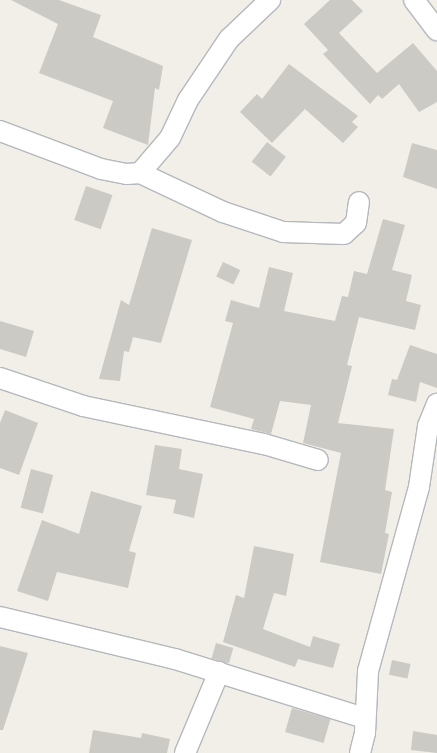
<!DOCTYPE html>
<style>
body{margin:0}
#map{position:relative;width:437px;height:753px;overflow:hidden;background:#f1efe8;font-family:"Space Grotesk",sans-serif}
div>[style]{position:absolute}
.building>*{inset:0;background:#cccac5;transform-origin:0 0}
.roads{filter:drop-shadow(1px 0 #b5b8bc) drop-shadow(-1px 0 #b5b8bc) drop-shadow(0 1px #b5b8bc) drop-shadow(0 -1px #b5b8bc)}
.minor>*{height:20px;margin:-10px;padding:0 10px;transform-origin:10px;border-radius:10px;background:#fff}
span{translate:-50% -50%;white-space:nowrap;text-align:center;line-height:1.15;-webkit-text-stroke:4px #fff;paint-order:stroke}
</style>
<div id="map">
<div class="building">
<i style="clip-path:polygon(11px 0,59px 0,101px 15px,93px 37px,163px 66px,159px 90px,155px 88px,148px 145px,103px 128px,113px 101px,39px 73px,58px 24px)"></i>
<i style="clip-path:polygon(330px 0,352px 0,363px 11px,339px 33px,377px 73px,413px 43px,437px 71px,437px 102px,419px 112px,399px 84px,382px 99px,378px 95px,370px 104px,323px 54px,328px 50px,304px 24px)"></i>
<i style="clip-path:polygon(289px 64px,358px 116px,352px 122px,358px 127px,343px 143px,305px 109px,272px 143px,240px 112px,257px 94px,262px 99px)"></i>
<i style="left:267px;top:142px;width:24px;height:25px;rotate:38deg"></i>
<i style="clip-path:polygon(412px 143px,437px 150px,437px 189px,403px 177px)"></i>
<i style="left:86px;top:186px;width:28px;height:36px;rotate:19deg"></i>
<i style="clip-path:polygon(383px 219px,405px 225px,392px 270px,412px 275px,406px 301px,421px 305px,415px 330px,359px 317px,347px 365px,352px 366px,338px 423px,394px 429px,385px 490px,392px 492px,385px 533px,389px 534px,381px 574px,320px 562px,341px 453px,303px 443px,311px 405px,280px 401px,271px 434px,251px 429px,254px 419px,210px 407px,233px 323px,225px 321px,231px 300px,259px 308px,269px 267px,293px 273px,284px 311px,335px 321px,342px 296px,348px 297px,354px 271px,367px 274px)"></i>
<i style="clip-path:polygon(152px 228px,192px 240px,161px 343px,133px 337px,129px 352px,124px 351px,120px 381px,99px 379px,121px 300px,129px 305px)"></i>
<i style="left:223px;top:262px;width:19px;height:16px;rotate:25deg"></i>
<i style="clip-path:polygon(0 321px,34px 331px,26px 357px,0 349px)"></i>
<i style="clip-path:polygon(410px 345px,437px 354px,437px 388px,420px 382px,416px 402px,388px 395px,392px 379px,397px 380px)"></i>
<i style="clip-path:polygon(5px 410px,38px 423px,19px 475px,0 468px,0 423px)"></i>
<i style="clip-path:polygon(155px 445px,182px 449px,179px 469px,203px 474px,194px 518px,173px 513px,176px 500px,146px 495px)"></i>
<i style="left:31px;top:469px;width:23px;height:40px;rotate:15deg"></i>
<i style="clip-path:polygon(91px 491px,142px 506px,129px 551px,136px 553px,128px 588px,57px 572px,48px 601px,17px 591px,42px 520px,79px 534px)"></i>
<i style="clip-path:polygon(254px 546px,294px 554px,286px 596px,274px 593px,263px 629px,310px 647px,313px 636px,340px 644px,333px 668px,298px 659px,295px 667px,223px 642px,236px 595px,244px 598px)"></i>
<i style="left:216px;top:643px;width:18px;height:16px;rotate:16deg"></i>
<i style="clip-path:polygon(0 646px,28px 653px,3px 730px,0 730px)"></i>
<i style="left:392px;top:660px;width:19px;height:15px;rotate:12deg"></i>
<i style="left:292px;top:708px;width:40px;height:25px;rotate:16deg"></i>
<i style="clip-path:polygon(93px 730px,141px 738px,142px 733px,170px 739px,167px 753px,89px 753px)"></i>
<i style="clip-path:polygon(413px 731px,437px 735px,437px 753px,411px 750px)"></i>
</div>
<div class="roads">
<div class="minor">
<i style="left:414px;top:0;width:38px;rotate:53deg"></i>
<i style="left:0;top:131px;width:108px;rotate:20.6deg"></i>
<i style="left:101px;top:169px;width:26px;rotate:11deg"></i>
<i style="left:127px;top:174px;width:13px;rotate:-4deg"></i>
<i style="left:140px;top:173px;width:92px;rotate:25.2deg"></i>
<i style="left:223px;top:212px;width:63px;rotate:18.4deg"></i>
<i style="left:283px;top:232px;width:61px;rotate:1.9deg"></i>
<i style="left:344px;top:234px;width:16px;rotate:-43deg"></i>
<i style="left:356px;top:223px;width:21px;rotate:-82deg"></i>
<i style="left:140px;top:173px;width:46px;rotate:-49.4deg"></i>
<i style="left:170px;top:138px;width:42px;rotate:-64.7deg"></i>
<i style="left:188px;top:100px;width:73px;rotate:-56.1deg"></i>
<i style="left:229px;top:39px;width:57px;rotate:-43.6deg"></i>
<i style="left:0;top:378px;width:88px;rotate:18.6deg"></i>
<i style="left:83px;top:406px;width:185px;rotate:11.9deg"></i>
<i style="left:264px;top:444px;width:56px;rotate:16.5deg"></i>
<i style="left:0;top:617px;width:180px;rotate:13.5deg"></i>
<i style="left:175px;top:659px;width:199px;rotate:17.3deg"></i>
<i style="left:185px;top:753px;width:88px;rotate:-67.2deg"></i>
<i style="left:360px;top:753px;width:21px;rotate:-76deg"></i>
<i style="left:365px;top:733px;width:62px;rotate:-87.2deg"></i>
<i style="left:368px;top:671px;width:191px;rotate:-74.5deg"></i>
<i style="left:419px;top:487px;width:62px;rotate:-81.6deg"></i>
<i style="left:428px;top:426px;width:24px;rotate:-68deg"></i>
</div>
</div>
</div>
